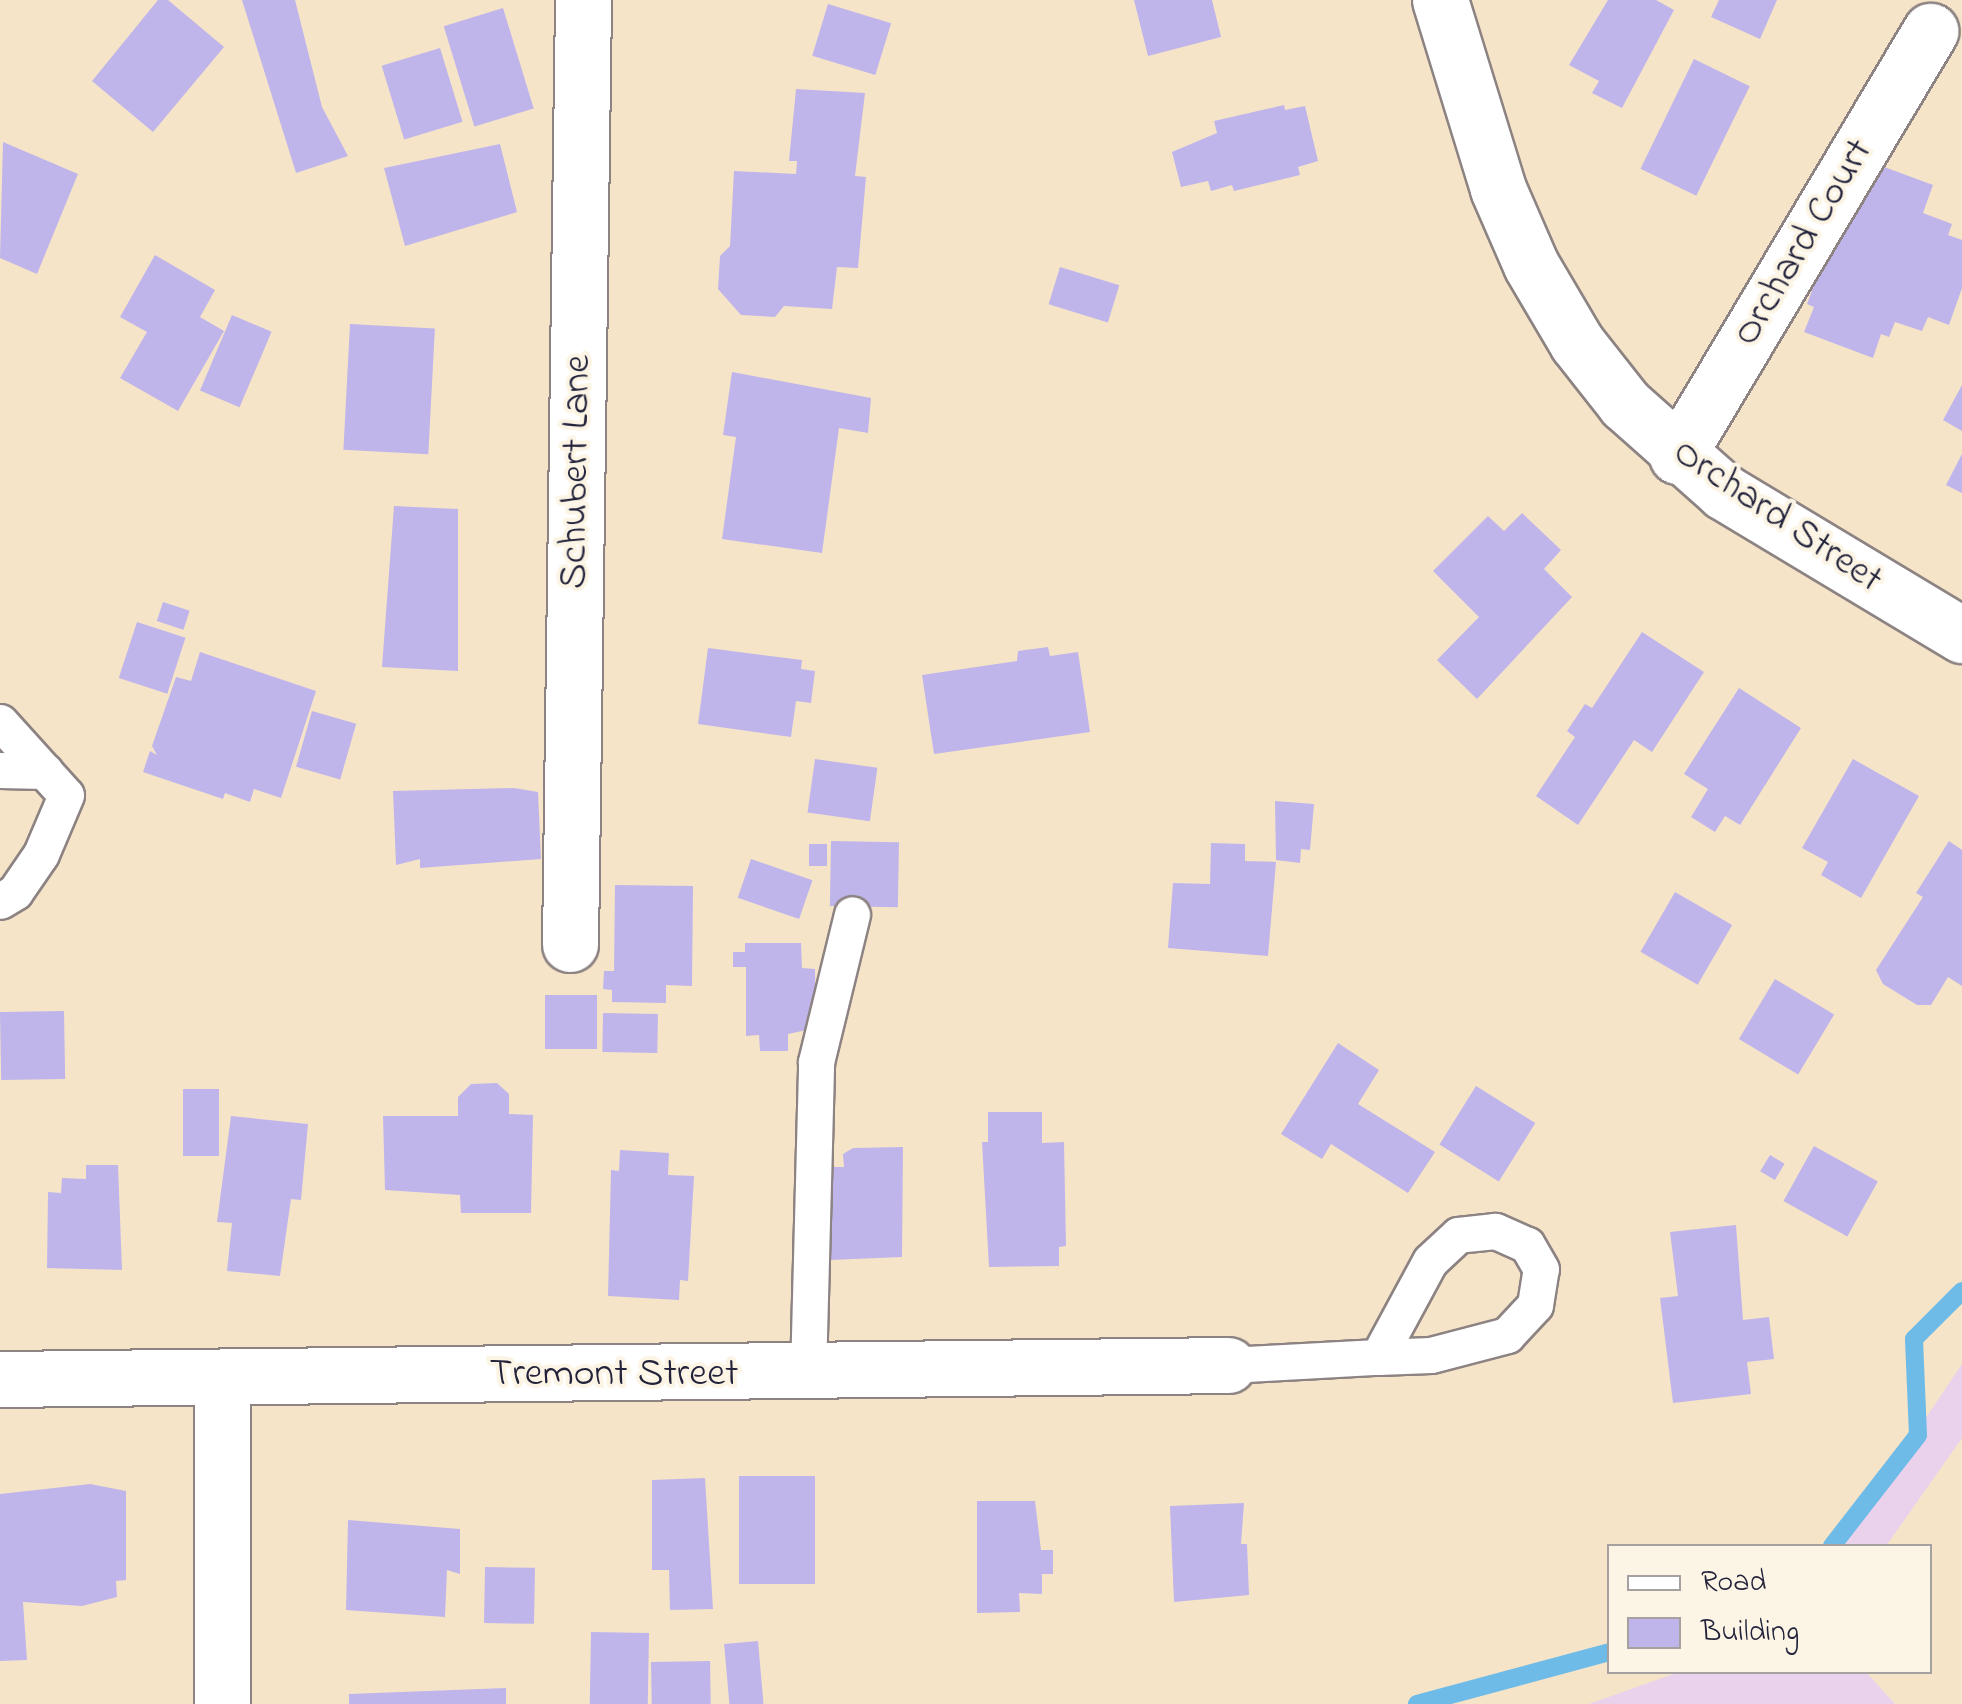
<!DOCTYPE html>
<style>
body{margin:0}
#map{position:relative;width:1962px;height:1704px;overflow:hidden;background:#f6e4c9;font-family:"Indie Flower",sans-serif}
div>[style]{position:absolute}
.built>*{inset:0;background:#ead1ec}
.stream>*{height:18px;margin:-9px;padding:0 9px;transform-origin:9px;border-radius:9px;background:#6ebbe8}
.building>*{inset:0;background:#bfb5ea;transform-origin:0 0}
.roads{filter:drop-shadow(2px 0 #8c8382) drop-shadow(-2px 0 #8c8382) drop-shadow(0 2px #8c8382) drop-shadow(0 -2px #8c8382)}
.lane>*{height:35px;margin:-17.5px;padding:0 17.5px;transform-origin:17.5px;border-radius:17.5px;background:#fff}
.street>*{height:55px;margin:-27.5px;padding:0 27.5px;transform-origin:27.5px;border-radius:27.5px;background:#fff}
.secondary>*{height:55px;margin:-27.5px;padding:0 27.5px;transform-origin:27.5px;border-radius:27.5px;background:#fff}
span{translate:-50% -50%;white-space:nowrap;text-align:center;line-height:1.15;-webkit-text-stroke:8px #fcf5e5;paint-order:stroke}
.street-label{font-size:40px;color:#22223b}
.legend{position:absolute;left:1607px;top:1544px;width:325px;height:130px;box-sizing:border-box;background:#fcf5e5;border:2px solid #a5a1a1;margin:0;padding:12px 18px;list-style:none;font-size:30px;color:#22223b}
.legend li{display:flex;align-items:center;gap:20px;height:50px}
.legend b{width:50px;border:2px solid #a5a1a1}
</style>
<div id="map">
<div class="built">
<i style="clip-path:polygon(1962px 1364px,1962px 1438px,1886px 1546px,1840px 1546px)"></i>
<i style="clip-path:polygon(1679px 1672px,1866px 1672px,1895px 1704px,1589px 1704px)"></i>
</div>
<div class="stream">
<i style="left:1832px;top:1546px;width:140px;rotate:-52.2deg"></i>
<i style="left:1918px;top:1435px;width:96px;rotate:-92.4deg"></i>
<i style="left:1914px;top:1339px;width:68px;rotate:-45deg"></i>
<i style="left:1417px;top:1704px;width:200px;rotate:-15.1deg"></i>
</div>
<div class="building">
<i style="clip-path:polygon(158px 0,168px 0,224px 47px,153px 132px,92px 81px)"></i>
<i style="clip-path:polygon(242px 0,295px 0,322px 107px,348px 156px,296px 173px)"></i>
<i style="clip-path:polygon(1134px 0,1212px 0,1221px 37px,1148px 56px)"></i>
<i style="clip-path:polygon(1608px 0,1656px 0,1674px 10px,1622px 108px,1592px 93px,1599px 81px,1569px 65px)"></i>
<i style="clip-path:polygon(1719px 0,1777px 0,1760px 39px,1711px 17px)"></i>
<i style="left:828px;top:4px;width:66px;height:54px;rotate:17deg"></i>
<i style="left:503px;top:8px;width:105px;height:62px;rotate:73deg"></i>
<i style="left:440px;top:48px;width:77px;height:61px;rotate:73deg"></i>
<i style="left:1694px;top:59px;width:62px;height:122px;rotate:26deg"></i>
<i style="clip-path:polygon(796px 89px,865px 93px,855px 176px,866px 177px,858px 268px,837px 267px,832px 309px,784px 306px,775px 317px,741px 315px,718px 289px,720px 256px,730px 246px,734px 171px,796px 174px,797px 161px,789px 161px)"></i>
<i style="clip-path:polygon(1284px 105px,1285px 110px,1305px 106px,1318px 161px,1298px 167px,1300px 175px,1234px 191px,1232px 185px,1211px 191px,1208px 181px,1181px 187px,1172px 152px,1217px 133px,1214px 121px)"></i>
<i style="clip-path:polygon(3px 142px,78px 174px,37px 274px,0 258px)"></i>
<i style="clip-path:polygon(500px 144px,517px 212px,405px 246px,384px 168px)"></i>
<i style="clip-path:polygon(1868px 161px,1933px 185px,1923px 213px,1952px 224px,1948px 235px,1962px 240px,1962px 288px,1949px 325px,1928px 317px,1922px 331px,1895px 322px,1889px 337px,1881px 334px,1873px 358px,1804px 332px,1814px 307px,1807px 304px,1844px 206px)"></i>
<i style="clip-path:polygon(155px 255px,215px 290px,200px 317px,224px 331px,178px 411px,120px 378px,147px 332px,120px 317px)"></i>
<i style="left:1060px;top:267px;width:62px;height:39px;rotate:17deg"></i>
<i style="left:232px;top:315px;width:43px;height:82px;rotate:23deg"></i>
<i style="left:350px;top:324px;width:85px;height:126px;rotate:3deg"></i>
<i style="clip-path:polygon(732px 372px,871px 398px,868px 433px,839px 428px,822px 553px,722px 539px,736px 437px,723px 435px)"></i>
<i style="clip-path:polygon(1962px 385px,1962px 431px,1943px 420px)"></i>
<i style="clip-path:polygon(1962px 454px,1962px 493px,1946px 485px)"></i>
<i style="clip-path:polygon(394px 506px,458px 509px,458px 671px,382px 667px)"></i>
<i style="clip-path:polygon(1522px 513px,1561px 550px,1544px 569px,1572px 597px,1477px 699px,1437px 660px,1479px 617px,1433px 571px,1488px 516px,1504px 531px)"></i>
<i style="left:163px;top:602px;width:28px;height:20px;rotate:18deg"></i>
<i style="left:137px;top:622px;width:51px;height:59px;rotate:18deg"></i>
<i style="clip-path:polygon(1642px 632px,1704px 672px,1652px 752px,1634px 740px,1578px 825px,1536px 796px,1575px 737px,1567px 731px,1585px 704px,1592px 708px)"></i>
<i style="clip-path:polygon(1048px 647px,1050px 656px,1078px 652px,1090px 732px,934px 754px,922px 675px,1017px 661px,1018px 651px)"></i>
<i style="clip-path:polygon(708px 648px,802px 660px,801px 669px,815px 671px,811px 703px,796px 701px,791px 737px,698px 724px)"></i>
<i style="clip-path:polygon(200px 652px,316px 691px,281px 798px,254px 789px,250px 802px,225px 793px,223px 799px,143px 772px,150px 751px,157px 755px,152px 746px,176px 677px,191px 681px)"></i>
<i style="clip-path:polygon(1739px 688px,1801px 728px,1740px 825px,1725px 816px,1715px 832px,1691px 817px,1708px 789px,1684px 774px)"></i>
<i style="left:312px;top:711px;width:46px;height:58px;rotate:16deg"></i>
<i style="left:815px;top:759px;width:63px;height:54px;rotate:8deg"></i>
<i style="clip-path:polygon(1853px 759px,1919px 796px,1861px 898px,1821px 875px,1828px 862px,1802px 848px)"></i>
<i style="clip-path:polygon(514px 788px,538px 792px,541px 859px,420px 868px,420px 859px,396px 865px,393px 791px)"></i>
<i style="clip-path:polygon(1275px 801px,1314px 804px,1310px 850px,1301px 849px,1300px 863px,1276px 860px)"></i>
<i style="left:831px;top:841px;width:68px;height:65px;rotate:1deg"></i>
<i style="clip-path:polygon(1949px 841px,1962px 850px,1962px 986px,1948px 977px,1931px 1005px,1917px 1005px,1883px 984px,1876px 970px,1923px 897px,1916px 893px)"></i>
<i style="clip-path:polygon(1211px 843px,1245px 844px,1245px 861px,1276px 862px,1268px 956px,1168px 948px,1173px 883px,1210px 884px)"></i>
<i style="left:809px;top:844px;width:18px;height:22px"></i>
<i style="left:751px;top:859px;width:65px;height:41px;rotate:19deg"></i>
<i style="clip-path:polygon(615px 885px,693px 886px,692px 986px,666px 985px,666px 1003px,612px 1002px,612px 990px,603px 989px,604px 971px,614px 971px)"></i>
<i style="left:1675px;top:892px;width:66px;height:69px;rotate:30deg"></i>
<i style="clip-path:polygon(745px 943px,801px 943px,802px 968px,815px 969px,816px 1028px,788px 1034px,788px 1051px,760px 1051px,759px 1035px,746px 1036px,746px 967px,733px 967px,733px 952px,745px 952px)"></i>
<i style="left:1775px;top:979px;width:69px;height:70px;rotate:31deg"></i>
<i style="left:545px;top:995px;width:52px;height:54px"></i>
<i style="left:64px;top:1011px;width:68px;height:64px;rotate:89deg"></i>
<i style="left:603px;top:1013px;width:55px;height:39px;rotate:1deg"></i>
<i style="clip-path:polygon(1338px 1043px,1379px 1070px,1358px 1104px,1435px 1152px,1408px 1193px,1331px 1144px,1322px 1159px,1281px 1134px)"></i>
<i style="clip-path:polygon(497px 1083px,509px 1094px,509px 1114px,533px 1115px,531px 1213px,461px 1213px,460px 1195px,385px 1190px,383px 1116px,458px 1116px,458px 1097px,471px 1084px)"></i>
<i style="left:1476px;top:1086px;width:70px;height:69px;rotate:32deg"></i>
<i style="left:183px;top:1089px;width:36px;height:67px"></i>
<i style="clip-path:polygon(988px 1112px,1042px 1112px,1042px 1143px,1064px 1142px,1066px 1246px,1059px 1247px,1059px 1266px,989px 1267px,982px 1142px,988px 1142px)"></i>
<i style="clip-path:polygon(231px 1116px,308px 1124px,301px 1200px,291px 1199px,280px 1276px,227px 1271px,232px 1223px,217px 1222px)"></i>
<i style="left:1814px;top:1146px;width:73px;height:63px;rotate:29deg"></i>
<i style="clip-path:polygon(903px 1147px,902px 1257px,830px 1260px,821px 1167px,844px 1167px,843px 1154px,853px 1148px)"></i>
<i style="clip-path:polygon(620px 1150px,669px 1153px,668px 1175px,694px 1176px,688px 1281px,680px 1280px,679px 1300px,608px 1296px,611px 1170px,619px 1171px)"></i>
<i style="left:1770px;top:1155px;width:17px;height:19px;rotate:31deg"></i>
<i style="clip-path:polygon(86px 1165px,118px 1165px,122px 1270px,47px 1268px,48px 1192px,61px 1193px,62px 1178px,86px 1179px)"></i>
<i style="clip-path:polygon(1736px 1225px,1743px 1320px,1769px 1317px,1774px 1359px,1747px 1362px,1751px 1394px,1673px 1403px,1660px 1298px,1678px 1296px,1670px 1232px)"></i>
<i style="left:739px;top:1476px;width:76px;height:108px"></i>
<i style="clip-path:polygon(705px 1478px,713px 1609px,670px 1610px,669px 1570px,652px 1570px,652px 1480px)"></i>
<i style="clip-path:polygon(90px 1484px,126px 1491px,126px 1580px,116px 1581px,117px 1597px,82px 1606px,23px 1602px,27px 1660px,0 1661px,0 1494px)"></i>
<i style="clip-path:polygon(977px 1501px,1035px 1501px,1041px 1550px,1053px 1550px,1053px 1574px,1042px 1574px,1042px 1594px,1019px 1593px,1020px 1612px,977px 1613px)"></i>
<i style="clip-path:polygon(1244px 1503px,1241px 1544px,1247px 1544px,1249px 1595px,1174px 1602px,1170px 1506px)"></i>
<i style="clip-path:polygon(348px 1520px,460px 1529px,460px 1574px,447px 1570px,445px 1617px,346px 1610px)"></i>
<i style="left:485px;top:1567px;width:50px;height:56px;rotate:1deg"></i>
<i style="left:591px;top:1632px;width:58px;height:72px;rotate:1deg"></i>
<i style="left:758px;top:1641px;width:63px;height:34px;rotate:85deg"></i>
<i style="left:710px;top:1661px;width:43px;height:59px;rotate:89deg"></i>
<i style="clip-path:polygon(506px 1688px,506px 1704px,349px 1704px,349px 1694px)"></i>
</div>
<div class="roads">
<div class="lane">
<i style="left:0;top:722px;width:98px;rotate:47.9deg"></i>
<i style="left:66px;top:795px;width:64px;rotate:113deg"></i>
<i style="left:41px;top:854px;width:46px;rotate:124.4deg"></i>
<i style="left:15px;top:892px;width:17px;rotate:149deg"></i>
<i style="left:0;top:770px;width:45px;rotate:1.3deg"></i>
<i style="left:1228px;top:1365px;width:150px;rotate:-3.1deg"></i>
<i style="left:1378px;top:1357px;width:53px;rotate:-2.2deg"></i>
<i style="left:1431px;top:1355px;width:79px;rotate:-14.7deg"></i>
<i style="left:1507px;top:1335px;width:41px;rotate:-47deg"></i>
<i style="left:1535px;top:1305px;width:36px;rotate:-81deg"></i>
<i style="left:1541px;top:1269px;width:28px;rotate:-120deg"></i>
<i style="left:1527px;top:1245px;width:35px;rotate:-156deg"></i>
<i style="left:1495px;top:1231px;width:37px;rotate:174deg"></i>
<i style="left:1458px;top:1235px;width:38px;rotate:137deg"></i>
<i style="left:1430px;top:1261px;width:109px;rotate:118.4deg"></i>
<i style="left:808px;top:1374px;width:312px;rotate:-88.5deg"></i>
<i style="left:816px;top:1062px;width:152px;rotate:-76.3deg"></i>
</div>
<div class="street">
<i style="left:1677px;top:456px;width:495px;rotate:-59.2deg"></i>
<i style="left:570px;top:944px;width:944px;rotate:-89.21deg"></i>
<i style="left:0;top:1379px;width:1228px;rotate:-0.65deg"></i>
<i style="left:222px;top:1704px;width:326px;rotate:-90deg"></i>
</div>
<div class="secondary">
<i style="left:1440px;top:0;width:198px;rotate:72.9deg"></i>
<i style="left:1498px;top:189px;width:83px;rotate:66.5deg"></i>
<i style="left:1531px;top:265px;width:91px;rotate:59.5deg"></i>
<i style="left:1577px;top:343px;width:78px;rotate:51.8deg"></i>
<i style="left:1625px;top:404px;width:132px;rotate:41.6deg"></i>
<i style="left:1724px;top:492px;width:278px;rotate:31deg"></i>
</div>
</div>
<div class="street-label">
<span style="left:1804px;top:243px;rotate:-59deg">Orchard Court</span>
<span style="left:577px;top:472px;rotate:-89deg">Schubert Lane</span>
<span style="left:1777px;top:517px;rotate:34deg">Orchard Street</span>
<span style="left:614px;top:1375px">Tremont Street</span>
</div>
<ul class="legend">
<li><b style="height:12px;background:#fff"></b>Road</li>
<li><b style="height:28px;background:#bfb5ea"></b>Building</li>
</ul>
</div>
